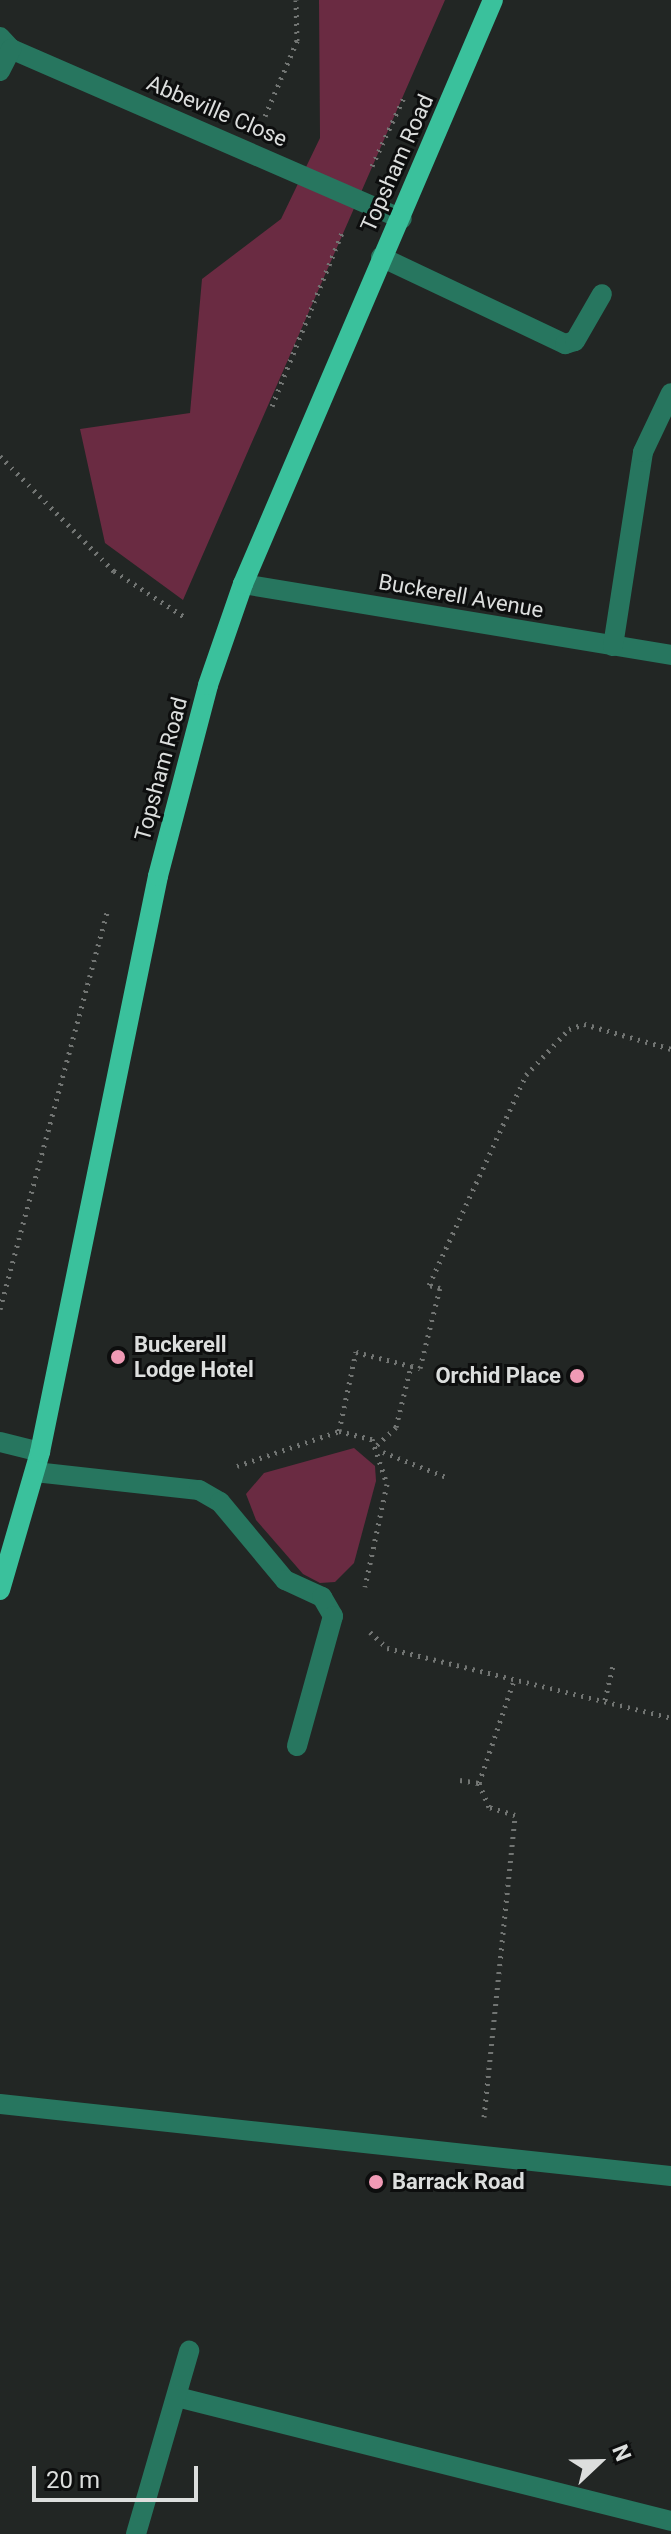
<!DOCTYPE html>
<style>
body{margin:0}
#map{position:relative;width:671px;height:2534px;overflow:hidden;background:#222624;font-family:Roboto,sans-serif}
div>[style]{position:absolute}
.green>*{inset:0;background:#6a2b42}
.path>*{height:5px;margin-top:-2.5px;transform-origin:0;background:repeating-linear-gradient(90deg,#727573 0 2px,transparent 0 8px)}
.minor>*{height:20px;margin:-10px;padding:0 10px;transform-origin:10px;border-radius:10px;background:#27765f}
.major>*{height:20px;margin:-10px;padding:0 10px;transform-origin:10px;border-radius:10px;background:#3ac19c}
.dots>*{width:22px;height:22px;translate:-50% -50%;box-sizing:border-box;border:4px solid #0d0e0e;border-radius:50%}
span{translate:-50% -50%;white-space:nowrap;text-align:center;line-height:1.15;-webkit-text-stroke:6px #0d0e0e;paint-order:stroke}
.street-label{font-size:22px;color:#dcdedd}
.poi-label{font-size:22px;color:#dcdedd;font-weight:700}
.left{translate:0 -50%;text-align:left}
.right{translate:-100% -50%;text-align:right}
.north{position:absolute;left:559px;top:2422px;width:80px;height:80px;-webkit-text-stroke:6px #0d0e0e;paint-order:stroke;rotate:68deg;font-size:22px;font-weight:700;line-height:32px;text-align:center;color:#dcdedd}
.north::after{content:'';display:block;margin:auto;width:28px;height:36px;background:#dcdedd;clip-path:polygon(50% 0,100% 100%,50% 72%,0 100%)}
.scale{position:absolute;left:32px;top:2466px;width:166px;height:36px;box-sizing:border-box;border:4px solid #dcdedd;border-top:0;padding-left:10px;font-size:24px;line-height:28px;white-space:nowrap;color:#dcdedd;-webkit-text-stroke:6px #0d0e0e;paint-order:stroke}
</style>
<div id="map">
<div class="green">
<i style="clip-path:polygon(319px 0,445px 0,183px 600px,105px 543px,80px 429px,190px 413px,202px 279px,281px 219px,320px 138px)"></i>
<i style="clip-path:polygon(354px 1448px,375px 1466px,376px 1481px,354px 1563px,335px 1582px,320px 1583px,303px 1574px,256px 1520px,246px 1494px,264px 1473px)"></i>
</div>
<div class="path">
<i style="left:265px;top:116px;width:82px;rotate:-66.9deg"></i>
<i style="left:297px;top:41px;width:41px;rotate:-91.4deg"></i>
<i style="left:372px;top:166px;width:78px;rotate:-65.1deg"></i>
<i style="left:272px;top:406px;width:187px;rotate:-68deg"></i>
<i style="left:0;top:456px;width:162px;rotate:45.3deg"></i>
<i style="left:114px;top:571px;width:86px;rotate:33.1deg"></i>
<i style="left:0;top:1309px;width:411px;rotate:-74.9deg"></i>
<i style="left:339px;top:1431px;width:81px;rotate:-77.9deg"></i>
<i style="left:356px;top:1352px;width:57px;rotate:14.3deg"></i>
<i style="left:377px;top:1445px;width:26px;rotate:-43deg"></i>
<i style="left:396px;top:1427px;width:63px;rotate:-76.2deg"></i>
<i style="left:411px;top:1366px;width:9px;rotate:13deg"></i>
<i style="left:420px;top:1368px;width:82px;rotate:-76deg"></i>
<i style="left:440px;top:1288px;width:11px;rotate:-165deg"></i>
<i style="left:429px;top:1285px;width:231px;rotate:-65.2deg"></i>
<i style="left:526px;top:1075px;width:63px;rotate:-46.9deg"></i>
<i style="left:569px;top:1029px;width:16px;rotate:-18deg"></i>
<i style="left:584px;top:1024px;width:91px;rotate:16deg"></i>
<i style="left:383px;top:1452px;width:68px;rotate:21.6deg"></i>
<i style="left:237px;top:1466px;width:108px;rotate:-18.9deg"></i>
<i style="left:339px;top:1431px;width:34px;rotate:14deg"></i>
<i style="left:372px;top:1439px;width:47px;rotate:71.6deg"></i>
<i style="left:387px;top:1484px;width:105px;rotate:102.1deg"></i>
<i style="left:370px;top:1632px;width:23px;rotate:43deg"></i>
<i style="left:387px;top:1648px;width:292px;rotate:13.8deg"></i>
<i style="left:605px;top:1700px;width:37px;rotate:-77deg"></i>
<i style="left:460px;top:1780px;width:19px;rotate:9deg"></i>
<i style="left:484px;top:2117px;width:304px;rotate:-84.1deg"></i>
<i style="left:515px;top:1815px;width:27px;rotate:-163deg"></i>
<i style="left:489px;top:1807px;width:26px;rotate:-113deg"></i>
<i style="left:479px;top:1783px;width:106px;rotate:-71.2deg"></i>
</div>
<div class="minor">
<i style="left:0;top:37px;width:16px;rotate:47deg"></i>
<i style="left:11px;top:49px;width:426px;rotate:23.5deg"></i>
<i style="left:0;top:71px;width:25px;rotate:-63deg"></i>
<i style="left:381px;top:257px;width:204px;rotate:25.3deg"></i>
<i style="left:565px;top:344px;width:10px;rotate:-17deg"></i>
<i style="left:575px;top:341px;width:54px;rotate:-60.1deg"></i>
<i style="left:243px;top:584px;width:434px;rotate:9.4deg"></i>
<i style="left:613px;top:646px;width:196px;rotate:-81.2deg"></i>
<i style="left:643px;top:452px;width:65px;rotate:-64.6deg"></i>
<i style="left:0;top:1442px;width:41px;rotate:14deg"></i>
<i style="left:35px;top:1472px;width:165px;rotate:6.3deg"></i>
<i style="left:199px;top:1490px;width:24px;rotate:30deg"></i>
<i style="left:220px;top:1502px;width:102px;rotate:50.2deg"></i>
<i style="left:285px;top:1580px;width:41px;rotate:24.7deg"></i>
<i style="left:322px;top:1597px;width:22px;rotate:60deg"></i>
<i style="left:333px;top:1616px;width:135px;rotate:105.5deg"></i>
<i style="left:0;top:2104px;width:675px;rotate:6.12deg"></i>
<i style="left:177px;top:2397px;width:509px;rotate:14.09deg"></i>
<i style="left:136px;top:2534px;width:191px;rotate:-73.8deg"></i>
</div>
<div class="major">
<i style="left:0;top:1590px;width:144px;rotate:-73.8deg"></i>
<i style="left:40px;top:1452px;width:588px;rotate:-78.42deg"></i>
<i style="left:158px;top:876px;width:197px;rotate:-75.3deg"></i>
<i style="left:208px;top:685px;width:107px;rotate:-70.9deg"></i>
<i style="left:243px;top:584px;width:635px;rotate:-66.83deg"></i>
</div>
<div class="dots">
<i style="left:118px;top:1357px;background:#f09ab5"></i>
<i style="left:577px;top:1376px;background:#f09ab5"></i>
<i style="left:376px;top:2182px;background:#f09ab5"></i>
</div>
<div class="street-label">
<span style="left:217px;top:111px;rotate:23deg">Abbeville Close</span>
<span style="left:397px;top:163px;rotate:-66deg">Topsham Road</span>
<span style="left:461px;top:596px;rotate:10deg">Buckerell Avenue</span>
<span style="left:161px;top:769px;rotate:-75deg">Topsham Road</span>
</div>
<div class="poi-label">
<span class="left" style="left:134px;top:1357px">Buckerell<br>Lodge Hotel</span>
<span class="right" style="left:561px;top:1376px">Orchid Place</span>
<span class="left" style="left:392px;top:2182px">Barrack Road</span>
</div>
<div class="north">N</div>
<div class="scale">20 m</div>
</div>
